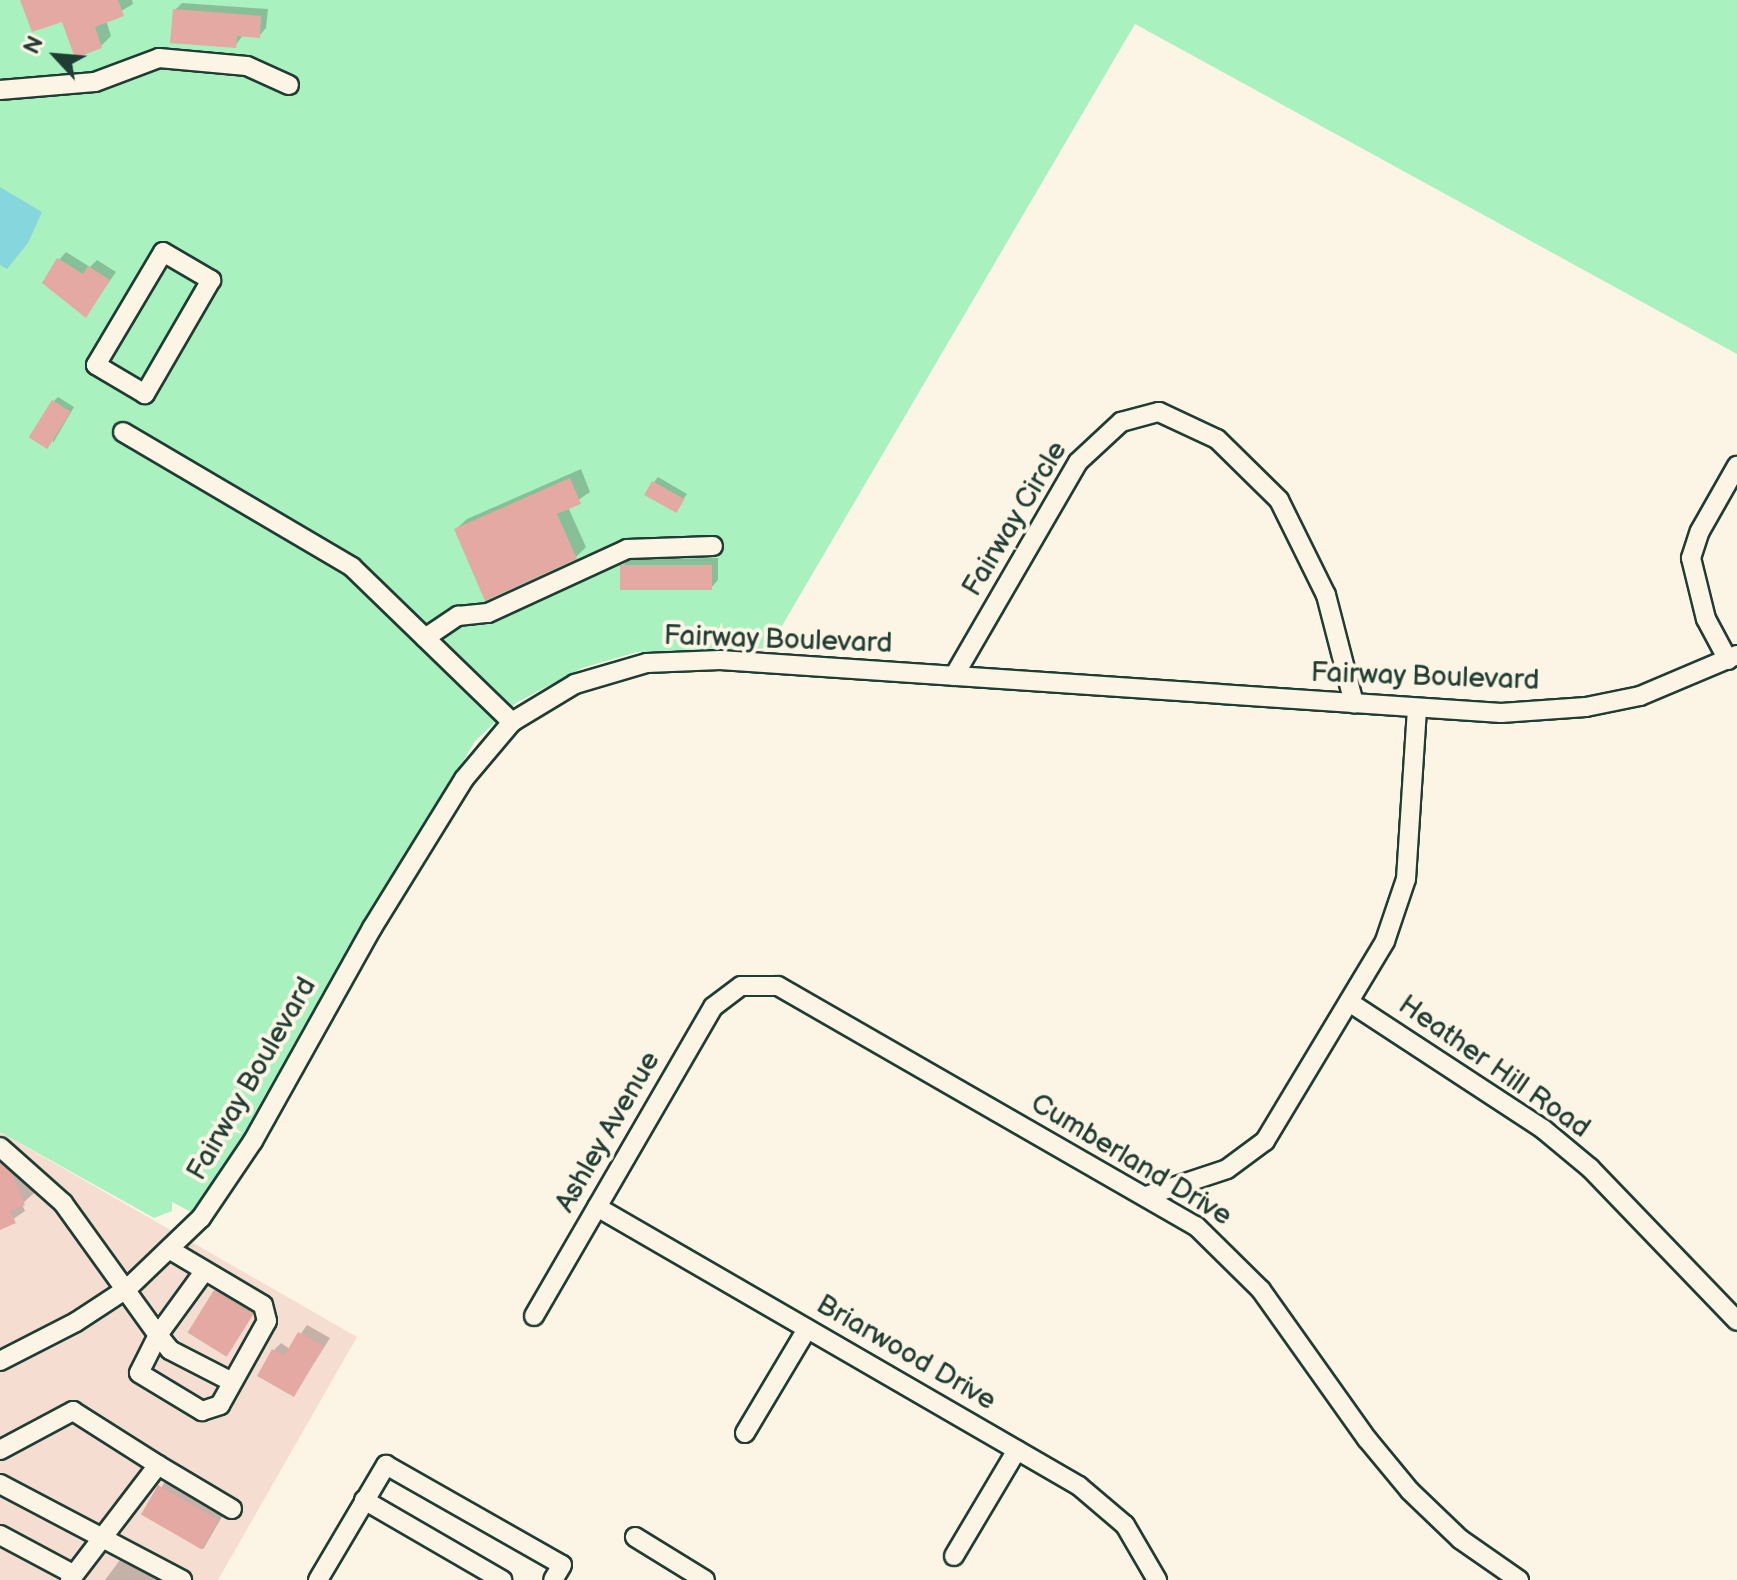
<!DOCTYPE html>
<style>
body{margin:0}
#map{position:relative;width:1737px;height:1580px;overflow:hidden;background:#fcf5e5;font-family:"Balsamiq Sans",sans-serif}
div>[style]{position:absolute}
.built>*{inset:0;background:#f5ded1}
.green>*{inset:0;background:#a9f1bf}
.water>*{inset:0;background:#86d7dd}
.shadow>*{inset:0;background:#0003;transform-origin:0 0}
.building>*{inset:0;background:#e4a9a3;transform-origin:0 0}
.roads{filter:drop-shadow(2px 0 #1f3d34) drop-shadow(-2px 0 #1f3d34) drop-shadow(0 2px #1f3d34) drop-shadow(0 -2px #1f3d34)}
.minor>*{height:18px;margin:-9px;padding:0 9px;transform-origin:9px;border-radius:9px;background:#fcf5e5}
span{translate:-50% -50%;white-space:nowrap;text-align:center;line-height:1.15;-webkit-text-stroke:8px #fcf5e5;paint-order:stroke}
.street-label{font-size:28px;color:#1f3d34}
.north{position:absolute;left:16px;top:16px;width:80px;height:80px;-webkit-text-stroke:6px #fcf5e5;paint-order:stroke;rotate:296deg;font-size:22px;font-weight:700;line-height:32px;text-align:center;color:#1f3d34}
.north::after{content:'';display:block;margin:auto;width:28px;height:36px;background:#1f3d34;clip-path:polygon(50% 0,100% 100%,50% 72%,0 100%)}
</style>
<div id="map">
<div class="built">
<i style="clip-path:polygon(0 1132px,357px 1337px,218px 1580px,0 1580px)"></i>
</div>
<div class="green">
<i style="clip-path:polygon(0 0,1737px 0,1737px 354px,1135px 24px,769px 648px,637px 652px,582px 668px,516px 703px,475px 741px,236px 1150px,193px 1213px,172px 1202px,172px 1211px,154px 1218px,0 1132px)"></i>
</div>
<div class="water">
<i style="clip-path:polygon(0 187px,42px 212px,28px 243px,7px 269px,0 265px)"></i>
</div>
<div class="shadow">
<i style="clip-path:polygon(22px 0,132px 0,133px 4px,106px 20px,111px 36px,101px 46px,63px 19px)"></i>
<i style="clip-path:polygon(182px 3px,268px 9px,266px 28px,259px 36px,243px 35px,235px 46px,175px 10px)"></i>
<i style="clip-path:polygon(66px 252px,90px 267px,97px 260px,116px 272px,86px 315px,59px 260px)"></i>
<i style="clip-path:polygon(58px 397px,74px 407px,53px 443px,53px 402px)"></i>
<i style="clip-path:polygon(581px 469px,590px 492px,568px 507px,586px 547px,576px 557px,456px 529px,467px 519px)"></i>
<i style="clip-path:polygon(658px 477px,687px 494px,676px 510px,654px 482px)"></i>
<i style="clip-path:polygon(718px 558px,718px 580px,711px 588px,622px 566px,630px 559px)"></i>
<i style="clip-path:polygon(21px 1163px,34px 1193px,22px 1204px,25px 1211px,0 1228px,0 1170px)"></i>
<i style="clip-path:polygon(222px 1283px,259px 1305px,228px 1354px,215px 1291px)"></i>
<i style="clip-path:polygon(307px 1325px,330px 1338px,294px 1395px,274px 1350px,281px 1343px,290px 1349px)"></i>
<i style="left:167px;top:1478px;width:67px;height:43px;rotate:30deg"></i>
<i style="clip-path:polygon(123px 1556px,163px 1580px,105px 1580px)"></i>
</div>
<div class="building">
<i style="clip-path:polygon(20px 0,118px 0,124px 16px,95px 27px,102px 48px,75px 58px,62px 22px,32px 32px)"></i>
<i style="clip-path:polygon(173px 9px,261px 16px,260px 38px,237px 36px,236px 48px,170px 43px)"></i>
<i style="clip-path:polygon(57px 258px,83px 274px,88px 266px,110px 280px,86px 318px,42px 283px)"></i>
<i style="left:52px;top:400px;width:22px;height:44px;rotate:32deg"></i>
<i style="clip-path:polygon(570px 478px,581px 504px,557px 514px,577px 559px,485px 601px,454px 529px)"></i>
<i style="left:652px;top:481px;width:37px;height:16px;rotate:29deg"></i>
<i style="left:620px;top:565px;width:92px;height:25px"></i>
<i style="clip-path:polygon(0 1163px,11px 1172px,25px 1205px,10px 1211px,16px 1223px,0 1230px)"></i>
<i style="left:214px;top:1290px;width:46px;height:50px;rotate:32deg"></i>
<i style="clip-path:polygon(298px 1332px,324px 1346px,294px 1397px,257px 1376px,272px 1349px,284px 1356px)"></i>
<i style="left:158px;top:1485px;width:70px;height:34px;rotate:30deg"></i>
</div>
<div class="roads">
<div class="minor">
<i style="left:0;top:90px;width:95px;rotate:-4.8deg"></i>
<i style="left:95px;top:82px;width:68px;rotate:-20.6deg"></i>
<i style="left:159px;top:58px;width:88px;rotate:5.2deg"></i>
<i style="left:247px;top:66px;width:46px;rotate:24.3deg"></i>
<i style="left:163px;top:252px;width:56px;rotate:30.3deg"></i>
<i style="left:211px;top:280px;width:132px;rotate:120.1deg"></i>
<i style="left:145px;top:394px;width:57px;rotate:-149.4deg"></i>
<i style="left:96px;top:365px;width:131px;rotate:-59.3deg"></i>
<i style="left:123px;top:432px;width:266px;rotate:30.5deg"></i>
<i style="left:352px;top:567px;width:223px;rotate:44.1deg"></i>
<i style="left:425px;top:638px;width:40px;rotate:-34deg"></i>
<i style="left:458px;top:616px;width:30px;rotate:-6deg"></i>
<i style="left:488px;top:613px;width:153px;rotate:-24.7deg"></i>
<i style="left:627px;top:549px;width:86px;rotate:-2deg"></i>
<i style="left:1728px;top:660px;width:47px;rotate:-118.2deg"></i>
<i style="left:1706px;top:619px;width:63px;rotate:-103.8deg"></i>
<i style="left:1691px;top:558px;width:28px;rotate:-72deg"></i>
<i style="left:1700px;top:531px;width:75px;rotate:-60.4deg"></i>
<i style="left:954px;top:676px;width:247px;rotate:-59.9deg"></i>
<i style="left:1078px;top:462px;width:59px;rotate:-42.9deg"></i>
<i style="left:1121px;top:422px;width:39px;rotate:-15deg"></i>
<i style="left:1159px;top:412px;width:64px;rotate:25deg"></i>
<i style="left:1217px;top:439px;width:87px;rotate:44.5deg"></i>
<i style="left:1279px;top:500px;width:106px;rotate:63.7deg"></i>
<i style="left:1326px;top:595px;width:112px;rotate:75.5deg"></i>
<i style="left:1349px;top:1002px;width:232px;rotate:33.2deg"></i>
<i style="left:1543px;top:1129px;width:61px;rotate:39.7deg"></i>
<i style="left:1590px;top:1168px;width:212px;rotate:46.1deg"></i>
<i style="left:0;top:1147px;width:84px;rotate:41.6deg"></i>
<i style="left:63px;top:1203px;width:163px;rotate:54.3deg"></i>
<i style="left:158px;top:1335px;width:42px;rotate:116.6deg"></i>
<i style="left:139px;top:1373px;width:74px;rotate:31.1deg"></i>
<i style="left:202px;top:1411px;width:19px;rotate:-18deg"></i>
<i style="left:220px;top:1405px;width:96px;rotate:-60.8deg"></i>
<i style="left:267px;top:1321px;width:16px;rotate:-104deg"></i>
<i style="left:263px;top:1305px;width:106px;rotate:-149.3deg"></i>
<i style="left:1146px;top:1196px;width:85px;rotate:-18.4deg"></i>
<i style="left:1227px;top:1169px;width:47px;rotate:-36.4deg"></i>
<i style="left:1265px;top:1141px;width:233px;rotate:-59deg"></i>
<i style="left:1385px;top:941px;width:65px;rotate:-71.3deg"></i>
<i style="left:1406px;top:879px;width:170px;rotate:-86.3deg"></i>
<i style="left:597px;top:1207px;width:557px;rotate:30.06deg"></i>
<i style="left:1079px;top:1486px;width:60px;rotate:40.3deg"></i>
<i style="left:1125px;top:1525px;width:64px;rotate:59.8deg"></i>
<i style="left:203px;top:1273px;width:77px;rotate:126deg"></i>
<i style="left:158px;top:1335px;width:19px;rotate:51deg"></i>
<i style="left:170px;top:1350px;width:70px;rotate:27.3deg"></i>
<i style="left:534px;top:1316px;width:357px;rotate:-59.9deg"></i>
<i style="left:713px;top:1007px;width:35px;rotate:-37deg"></i>
<i style="left:741px;top:986px;width:37px"></i>
<i style="left:778px;top:986px;width:482px;rotate:29.9deg"></i>
<i style="left:1196px;top:1226px;width:91px;rotate:44.6deg"></i>
<i style="left:1261px;top:1290px;width:183px;rotate:54.6deg"></i>
<i style="left:1367px;top:1439px;width:67px;rotate:50.4deg"></i>
<i style="left:1410px;top:1491px;width:69px;rotate:43.8deg"></i>
<i style="left:1460px;top:1539px;width:72px;rotate:34.8deg"></i>
<i style="left:0;top:1361px;width:85px;rotate:-27.2deg"></i>
<i style="left:76px;top:1322px;width:62px;rotate:-33.2deg"></i>
<i style="left:128px;top:1288px;width:101px;rotate:-43.8deg"></i>
<i style="left:201px;top:1218px;width:93px;rotate:-56deg"></i>
<i style="left:253px;top:1141px;width:244px;rotate:-60.8deg"></i>
<i style="left:372px;top:928px;width:175px;rotate:-58.3deg"></i>
<i style="left:464px;top:779px;width:75px;rotate:-49.9deg"></i>
<i style="left:512px;top:722px;width:74px;rotate:-31.1deg"></i>
<i style="left:575px;top:684px;width:75px;rotate:-16.3deg"></i>
<i style="left:647px;top:663px;width:73px;rotate:-2.4deg"></i>
<i style="left:720px;top:660px;width:783px;rotate:3.88deg"></i>
<i style="left:1501px;top:713px;width:85px;rotate:-4deg"></i>
<i style="left:1586px;top:707px;width:55px;rotate:-11.5deg"></i>
<i style="left:1640px;top:696px;width:105px;rotate:-22.9deg"></i>
<i style="left:745px;top:1433px;width:121px;rotate:-59.2deg"></i>
<i style="left:0;top:1450px;width:83px;rotate:-28.1deg"></i>
<i style="left:73px;top:1411px;width:101px;rotate:32.4deg"></i>
<i style="left:158px;top:1465px;width:145px;rotate:127.4deg"></i>
<i style="left:158px;top:1465px;width:86px;rotate:30.7deg"></i>
<i style="left:0;top:1484px;width:206px;rotate:27.8deg"></i>
<i style="left:364px;top:1500px;width:160px;rotate:30.1deg"></i>
<i style="left:0;top:1535px;width:83px;rotate:28.1deg"></i>
<i style="left:635px;top:1537px;width:82px;rotate:31.6deg"></i>
<i style="left:954px;top:1556px;width:123px;rotate:-59.3deg"></i>
<i style="left:318px;top:1580px;width:134px;rotate:-59.4deg"></i>
<i style="left:386px;top:1465px;width:202px;rotate:29.6deg"></i>
<i style="left:562px;top:1565px;width:17px;rotate:121deg"></i>
</div>
</div>
<div class="street-label">
<span style="left:1015px;top:519px;rotate:-59deg">Fairway Circle</span>
<span style="left:778px;top:640px;rotate:2deg">Fairway Boulevard</span>
<span style="left:1425px;top:677px;rotate:2deg">Fairway Boulevard</span>
<span style="left:1494px;top:1067px;rotate:35deg">Heather Hill Road</span>
<span style="left:252px;top:1079px;rotate:-60deg">Fairway Boulevard</span>
<span style="left:608px;top:1132px;rotate:-60deg">Ashley Avenue</span>
<span style="left:1131px;top:1160px;rotate:31deg">Cumberland Drive</span>
<span style="left:906px;top:1353px;rotate:30deg">Briarwood Drive</span>
</div>
<div class="north">N</div>
</div>
